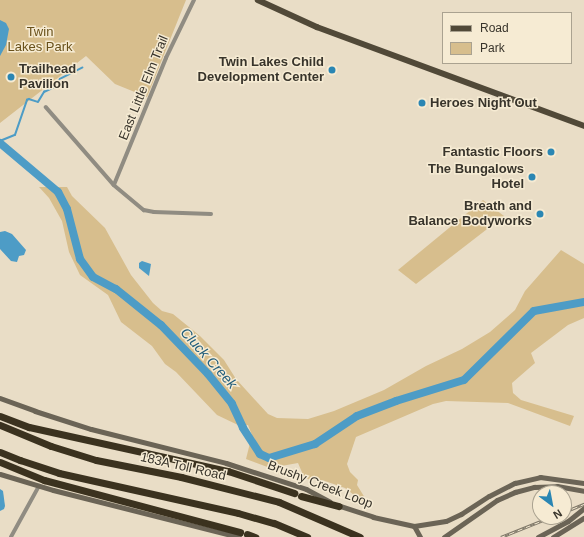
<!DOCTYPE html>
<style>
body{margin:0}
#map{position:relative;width:584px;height:537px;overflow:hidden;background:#e9ddc6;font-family:Helvetica,sans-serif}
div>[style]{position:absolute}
.green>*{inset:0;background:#d7be8d}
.water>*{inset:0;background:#4d9cc6}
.stream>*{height:1.5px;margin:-0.75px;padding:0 0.75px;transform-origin:0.75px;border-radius:0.75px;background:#4d9cc6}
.river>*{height:8px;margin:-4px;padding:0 4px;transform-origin:4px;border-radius:4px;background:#4d9cc6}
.street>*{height:3.5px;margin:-1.75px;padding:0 1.75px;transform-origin:1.75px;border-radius:1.75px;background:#908c82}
.secondary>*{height:5px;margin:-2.5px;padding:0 2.5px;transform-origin:2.5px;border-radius:2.5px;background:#6b6456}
.primary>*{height:5.5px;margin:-2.75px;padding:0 2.75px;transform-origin:2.75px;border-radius:2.75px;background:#514938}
.highway>*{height:7px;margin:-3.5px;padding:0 3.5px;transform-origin:3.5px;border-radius:3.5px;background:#3b321f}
.rail>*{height:3px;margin-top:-1.5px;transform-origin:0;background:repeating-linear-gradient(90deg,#f6ebd3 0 4.5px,#7d7667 0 9px);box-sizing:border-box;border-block:1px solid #7d7667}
.dots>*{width:11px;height:11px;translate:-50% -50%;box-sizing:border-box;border:2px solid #f6ebd3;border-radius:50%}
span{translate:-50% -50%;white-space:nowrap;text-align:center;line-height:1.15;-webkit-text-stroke:3px #f6ebd3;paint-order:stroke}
.park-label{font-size:13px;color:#69511a}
.poi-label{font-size:13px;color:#38342b;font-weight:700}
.right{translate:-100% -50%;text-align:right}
.left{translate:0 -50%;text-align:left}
.street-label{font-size:13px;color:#38342b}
.water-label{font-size:14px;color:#215d7b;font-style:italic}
.legend{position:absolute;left:442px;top:12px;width:130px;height:52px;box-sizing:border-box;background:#f6ebd3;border:1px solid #aaa290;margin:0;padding:5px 7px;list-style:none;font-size:12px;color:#38342b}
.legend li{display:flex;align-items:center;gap:8px;height:20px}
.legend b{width:20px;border:1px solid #aaa290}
.north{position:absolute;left:532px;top:485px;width:40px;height:40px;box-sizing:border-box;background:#f6ebd3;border:1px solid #aaa290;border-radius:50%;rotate:148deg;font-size:11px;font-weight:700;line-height:16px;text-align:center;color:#38342b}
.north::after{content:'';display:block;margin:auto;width:14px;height:18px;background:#2a86b3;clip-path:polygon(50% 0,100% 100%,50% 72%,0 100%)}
</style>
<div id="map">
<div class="green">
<i style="clip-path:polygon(0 0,186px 0,147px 97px,115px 84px,86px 56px,0 123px)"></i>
<i style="clip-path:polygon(39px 187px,67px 187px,72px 196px,105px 228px,131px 275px,153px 303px,162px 311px,173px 314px,200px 336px,224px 360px,236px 379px,268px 414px,277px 418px,308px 419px,334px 411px,384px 390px,426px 366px,462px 349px,490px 332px,515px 310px,525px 291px,561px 250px,584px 264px,584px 318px,568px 325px,531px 353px,535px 363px,512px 383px,513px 393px,521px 400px,574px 416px,570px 426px,508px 403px,446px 401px,433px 404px,356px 437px,347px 464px,350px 472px,358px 480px,357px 485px,365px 498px,363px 502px,345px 488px,322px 480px,310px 480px,304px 477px,298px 463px,270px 468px,246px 459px,252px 435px,248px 425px,238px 425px,217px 415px,176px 372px,165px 364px,152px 346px,121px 322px,108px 295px,80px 275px,69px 252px,62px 221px,49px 198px)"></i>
<i style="clip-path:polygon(483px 200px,504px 216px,416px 284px,398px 270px)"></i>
</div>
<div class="water">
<i style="clip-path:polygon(0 20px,6px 23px,9px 29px,6px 45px,0 56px)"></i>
<i style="clip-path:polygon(5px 231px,12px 234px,26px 250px,24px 255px,19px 256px,17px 262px,11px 261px,0 249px,0 232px)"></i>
<i style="clip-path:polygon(142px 261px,151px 264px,149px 276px,139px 268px,139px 263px)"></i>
<i style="clip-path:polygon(0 489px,3px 491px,5px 506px,4px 509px,0 511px)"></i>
</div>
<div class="stream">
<i style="left:0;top:141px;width:16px;rotate:-22deg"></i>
<i style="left:15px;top:135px;width:37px;rotate:-71deg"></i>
<i style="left:27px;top:100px;width:2px;rotate:-27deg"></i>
<i style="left:29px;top:99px;width:9px;rotate:18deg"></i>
<i style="left:38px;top:102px;width:12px;rotate:-59deg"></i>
<i style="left:44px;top:92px;width:10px;rotate:-24deg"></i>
<i style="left:53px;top:88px;width:11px;rotate:-52deg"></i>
<i style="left:60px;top:79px;width:25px;rotate:-27deg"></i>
</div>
<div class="river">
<i style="left:0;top:143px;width:76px;rotate:40.2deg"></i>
<i style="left:58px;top:192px;width:19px;rotate:62deg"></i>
<i style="left:67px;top:209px;width:52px;rotate:75.4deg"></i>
<i style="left:80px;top:259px;width:22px;rotate:54deg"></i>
<i style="left:93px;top:277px;width:26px;rotate:28deg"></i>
<i style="left:116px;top:289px;width:58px;rotate:38.7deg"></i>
<i style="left:161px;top:325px;width:68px;rotate:46.2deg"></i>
<i style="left:208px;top:374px;width:38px;rotate:51deg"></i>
<i style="left:232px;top:404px;width:26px;rotate:65deg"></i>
<i style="left:243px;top:428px;width:31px;rotate:57deg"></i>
<i style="left:260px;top:454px;width:10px;rotate:24deg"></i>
<i style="left:269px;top:458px;width:48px;rotate:-16.9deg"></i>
<i style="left:315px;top:444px;width:50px;rotate:-33.7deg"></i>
<i style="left:357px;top:416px;width:42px;rotate:-21deg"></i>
<i style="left:396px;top:401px;width:71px;rotate:-17.2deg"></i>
<i style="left:464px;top:380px;width:98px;rotate:-44.6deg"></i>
<i style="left:534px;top:311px;width:51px;rotate:-10.2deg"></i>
</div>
<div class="street">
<i style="left:46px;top:107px;width:103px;rotate:48.9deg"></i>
<i style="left:114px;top:185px;width:39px;rotate:40deg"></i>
<i style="left:144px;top:210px;width:10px;rotate:11deg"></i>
<i style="left:154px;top:212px;width:57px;rotate:2deg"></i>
<i style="left:114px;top:185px;width:137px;rotate:-67.7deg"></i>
<i style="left:166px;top:58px;width:64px;rotate:-64.2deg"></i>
<i style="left:11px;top:537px;width:58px;rotate:-61.2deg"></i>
</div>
<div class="secondary">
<i style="left:0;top:398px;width:37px;rotate:20deg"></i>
<i style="left:35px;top:411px;width:59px;rotate:17.8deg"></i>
<i style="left:91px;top:429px;width:139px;rotate:14.1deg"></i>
<i style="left:226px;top:463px;width:84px;rotate:18deg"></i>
<i style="left:306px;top:489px;width:27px;rotate:28deg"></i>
<i style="left:0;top:474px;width:55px;rotate:16.8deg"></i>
<i style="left:53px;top:490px;width:192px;rotate:14.2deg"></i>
<i style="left:337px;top:505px;width:38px;rotate:18deg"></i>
<i style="left:373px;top:517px;width:42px;rotate:12.4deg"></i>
<i style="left:414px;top:526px;width:32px;rotate:-9deg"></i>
<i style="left:446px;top:521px;width:17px;rotate:-25deg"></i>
<i style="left:461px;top:514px;width:33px;rotate:-33deg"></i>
<i style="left:489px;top:496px;width:29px;rotate:-27deg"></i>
<i style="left:515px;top:483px;width:26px;rotate:-13deg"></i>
<i style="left:540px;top:477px;width:44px;rotate:7.8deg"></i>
<i style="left:414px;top:526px;width:13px;rotate:61deg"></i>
<i style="left:444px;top:537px;width:65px;rotate:-34.9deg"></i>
<i style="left:497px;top:500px;width:20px;rotate:-24deg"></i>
<i style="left:515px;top:492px;width:20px;rotate:-15deg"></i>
<i style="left:534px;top:487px;width:23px;rotate:-2deg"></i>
<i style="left:557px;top:486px;width:27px;rotate:10deg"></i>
<i style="left:538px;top:537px;width:34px;rotate:-28deg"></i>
<i style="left:568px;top:521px;width:21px;rotate:-39deg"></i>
<i style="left:553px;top:537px;width:36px;rotate:-32deg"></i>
</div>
<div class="primary">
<i style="left:258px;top:0;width:65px;rotate:24.6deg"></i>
<i style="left:317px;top:27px;width:285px;rotate:20.3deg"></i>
</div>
<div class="highway">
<i style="left:0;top:416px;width:31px;rotate:21deg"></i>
<i style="left:29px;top:427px;width:204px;rotate:12.5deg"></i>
<i style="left:228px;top:471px;width:70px;rotate:18.4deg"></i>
<i style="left:0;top:425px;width:55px;rotate:22.4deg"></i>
<i style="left:51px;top:446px;width:47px;rotate:17.3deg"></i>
<i style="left:96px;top:460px;width:87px;rotate:11.3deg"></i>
<i style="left:181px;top:477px;width:101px;rotate:14.3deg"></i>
<i style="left:279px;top:502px;width:88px;rotate:23.4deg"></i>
<i style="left:0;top:452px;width:22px;rotate:22deg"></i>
<i style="left:20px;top:460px;width:41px;rotate:18.4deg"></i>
<i style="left:59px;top:473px;width:183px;rotate:12.6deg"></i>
<i style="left:238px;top:513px;width:37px;rotate:16deg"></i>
<i style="left:274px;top:523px;width:36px;rotate:23deg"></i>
<i style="left:0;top:462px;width:48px;rotate:22.2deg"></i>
<i style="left:44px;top:480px;width:203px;rotate:14.9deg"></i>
<i style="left:301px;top:496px;width:39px;rotate:15deg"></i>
<i style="left:247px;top:534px;width:9px;rotate:21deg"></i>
</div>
<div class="rail">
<i style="left:564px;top:512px;width:22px;rotate:-22deg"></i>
<i style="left:501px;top:537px;width:54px;rotate:-21.8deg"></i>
</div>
<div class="dots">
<i style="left:332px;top:70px;background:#2a86b3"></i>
<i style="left:11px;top:77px;background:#2a86b3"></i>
<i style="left:422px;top:103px;background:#2a86b3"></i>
<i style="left:551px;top:152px;background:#2a86b3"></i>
<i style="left:532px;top:177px;background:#2a86b3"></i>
<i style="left:540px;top:214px;background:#2a86b3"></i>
</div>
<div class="park-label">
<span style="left:40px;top:40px">Twin<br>Lakes Park</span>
</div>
<div class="poi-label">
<span class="right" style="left:324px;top:70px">Twin Lakes Child<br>Development Center</span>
<span class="left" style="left:19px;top:77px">Trailhead<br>Pavilion</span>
<span class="left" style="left:430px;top:103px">Heroes Night Out</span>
<span class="right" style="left:543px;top:152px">Fantastic Floors</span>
<span class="right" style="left:524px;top:177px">The Bungalows<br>Hotel</span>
<span class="right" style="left:532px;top:214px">Breath and<br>Balance Bodyworks</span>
</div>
<div class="street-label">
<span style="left:144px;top:88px;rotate:-68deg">East Little Elm Trail</span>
<span style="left:183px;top:467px;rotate:13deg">183A Toll Road</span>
<span style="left:320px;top:485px;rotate:21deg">Brushy Creek Loop</span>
</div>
<div class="water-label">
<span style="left:209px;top:358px;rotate:48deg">Cluck Creek</span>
</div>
<ul class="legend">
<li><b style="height:5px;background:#514938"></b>Road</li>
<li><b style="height:11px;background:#d7be8d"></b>Park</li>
</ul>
<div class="north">N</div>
</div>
